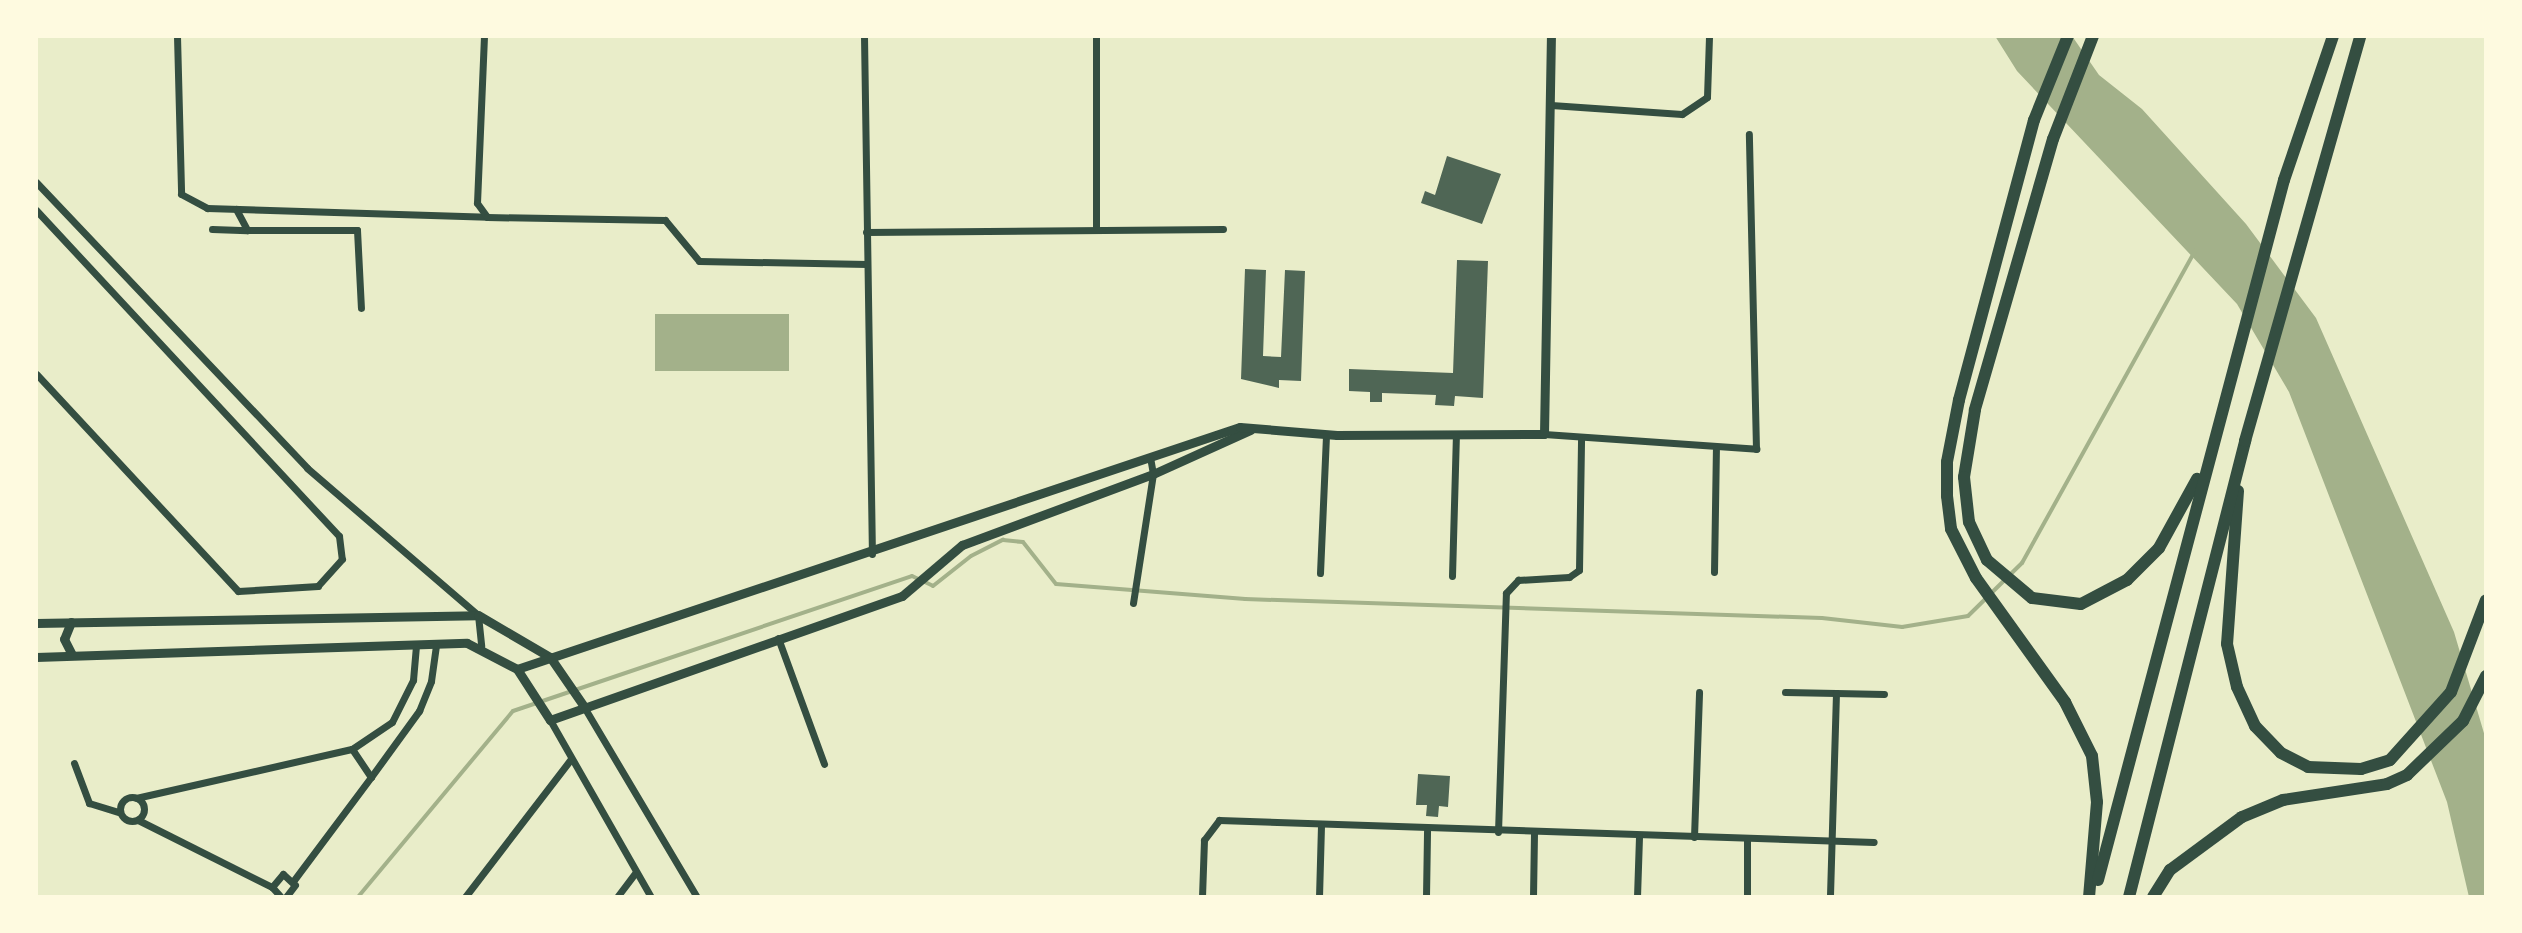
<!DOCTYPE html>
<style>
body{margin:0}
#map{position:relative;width:2522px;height:933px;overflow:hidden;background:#e9edc9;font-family:"Open Sans",sans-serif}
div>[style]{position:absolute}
.water>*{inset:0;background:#a3b18a;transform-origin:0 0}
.stream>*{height:4px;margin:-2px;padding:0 2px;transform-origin:2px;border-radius:2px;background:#a3b18a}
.building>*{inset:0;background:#4f6655}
.minor>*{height:7px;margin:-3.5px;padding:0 3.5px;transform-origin:3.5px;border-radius:3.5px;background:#344e41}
.minor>.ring{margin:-3.5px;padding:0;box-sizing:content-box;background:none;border:7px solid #344e41;border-radius:50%}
.secondary>*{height:9px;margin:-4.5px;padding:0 4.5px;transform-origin:4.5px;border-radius:4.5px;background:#344e41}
.motorway>*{height:12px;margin:-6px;padding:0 6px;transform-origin:6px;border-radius:6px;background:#344e41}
span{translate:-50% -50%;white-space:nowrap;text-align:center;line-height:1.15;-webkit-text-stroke:6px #fefae0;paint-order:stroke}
.frame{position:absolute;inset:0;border:38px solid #fefae0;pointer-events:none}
</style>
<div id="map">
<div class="water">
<i style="clip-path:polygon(1995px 36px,2072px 36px,2099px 75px,2142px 109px,2246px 224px,2316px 318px,2454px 632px,2486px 740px,2486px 897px,2469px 897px,2447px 802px,2289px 392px,2237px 304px,2017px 71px)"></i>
<i style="left:789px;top:314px;width:57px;height:134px;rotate:90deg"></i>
</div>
<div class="stream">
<i style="left:358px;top:897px;width:242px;rotate:-50.2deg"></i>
<i style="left:513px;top:711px;width:421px;rotate:-18.7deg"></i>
<i style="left:912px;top:576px;width:23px;rotate:25deg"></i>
<i style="left:933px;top:586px;width:48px;rotate:-38.3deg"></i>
<i style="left:971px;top:556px;width:36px;rotate:-27deg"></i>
<i style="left:1003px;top:540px;width:20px;rotate:6deg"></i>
<i style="left:1023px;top:542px;width:53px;rotate:51.8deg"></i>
<i style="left:1056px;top:584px;width:190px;rotate:4.5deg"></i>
<i style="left:1245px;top:599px;width:577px;rotate:1.89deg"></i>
<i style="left:1822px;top:618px;width:81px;rotate:6.4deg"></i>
<i style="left:1902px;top:627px;width:67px;rotate:-9.5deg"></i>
<i style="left:1968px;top:616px;width:76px;rotate:-44.5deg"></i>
<i style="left:2022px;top:563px;width:357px;rotate:-61deg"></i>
</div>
<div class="building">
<i style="clip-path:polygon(1447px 156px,1501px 174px,1482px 224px,1421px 203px,1425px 191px,1435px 195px)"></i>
<i style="clip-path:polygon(1457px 260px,1488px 261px,1483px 398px,1455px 396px,1454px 406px,1435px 405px,1436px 395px,1382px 393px,1382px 402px,1370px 402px,1370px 392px,1349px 391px,1349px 369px,1453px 373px)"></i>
<i style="clip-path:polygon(1245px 269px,1266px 270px,1263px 356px,1281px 357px,1285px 270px,1305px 271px,1301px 381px,1279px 380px,1279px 388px,1241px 379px)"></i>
<i style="clip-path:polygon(1418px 774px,1450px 776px,1448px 807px,1439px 806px,1438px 817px,1426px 816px,1427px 805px,1416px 805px)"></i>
</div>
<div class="minor">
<i style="left:177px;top:36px;width:158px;rotate:88.5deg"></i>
<i style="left:181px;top:194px;width:30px;rotate:28deg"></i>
<i style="left:207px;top:208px;width:280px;rotate:1.8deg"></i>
<i style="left:484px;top:36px;width:167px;rotate:92.4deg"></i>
<i style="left:477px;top:203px;width:17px;rotate:54deg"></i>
<i style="left:487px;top:217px;width:178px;rotate:1deg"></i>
<i style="left:665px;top:220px;width:53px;rotate:50.3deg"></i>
<i style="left:699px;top:261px;width:168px;rotate:1deg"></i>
<i style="left:864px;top:36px;width:518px;rotate:89.12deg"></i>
<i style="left:1096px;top:36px;width:194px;rotate:90deg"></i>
<i style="left:1551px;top:105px;width:131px;rotate:3.9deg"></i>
<i style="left:1682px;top:114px;width:30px;rotate:-34deg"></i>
<i style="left:1707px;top:97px;width:61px;rotate:-88.1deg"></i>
<i style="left:36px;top:182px;width:394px;rotate:46.5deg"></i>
<i style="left:307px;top:468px;width:225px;rotate:40.7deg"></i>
<i style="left:478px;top:615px;width:31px;rotate:84deg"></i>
<i style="left:236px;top:209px;width:24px;rotate:62deg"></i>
<i style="left:247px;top:230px;width:110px"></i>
<i style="left:357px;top:230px;width:78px;rotate:87.1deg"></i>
<i style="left:36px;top:210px;width:445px;rotate:47.1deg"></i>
<i style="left:339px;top:536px;width:23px;rotate:83deg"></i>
<i style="left:342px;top:559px;width:36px;rotate:132deg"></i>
<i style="left:318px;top:586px;width:80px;rotate:176.4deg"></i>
<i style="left:238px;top:591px;width:296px;rotate:-132.9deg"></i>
<i style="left:212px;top:229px;width:35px;rotate:2deg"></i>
<i style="left:866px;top:232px;width:357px;rotate:-0.5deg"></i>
<i style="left:1544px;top:434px;width:213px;rotate:4deg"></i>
<i style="left:1756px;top:449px;width:315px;rotate:-91.3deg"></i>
<i style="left:1714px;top:572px;width:122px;rotate:-89.1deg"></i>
<i style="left:1320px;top:573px;width:139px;rotate:-87.5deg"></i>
<i style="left:1452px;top:576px;width:142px;rotate:-88.4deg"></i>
<i style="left:1133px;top:603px;width:131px;rotate:-81.2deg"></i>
<i style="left:1153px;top:474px;width:17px;rotate:-100deg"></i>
<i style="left:778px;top:638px;width:134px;rotate:69.9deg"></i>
<i style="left:1785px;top:692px;width:51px;rotate:1.1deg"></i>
<i style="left:1836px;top:693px;width:204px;rotate:91.7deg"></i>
<i style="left:1836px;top:693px;width:48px;rotate:1.2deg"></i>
<i style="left:584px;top:707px;width:221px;rotate:59.3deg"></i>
<i style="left:550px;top:720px;width:204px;rotate:60.3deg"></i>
<i style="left:352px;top:749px;width:48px;rotate:-34deg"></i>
<i style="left:392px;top:722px;width:47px;rotate:-63.4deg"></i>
<i style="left:413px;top:680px;width:33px;rotate:-85deg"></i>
<i style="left:74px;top:763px;width:43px;rotate:69.4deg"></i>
<i style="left:89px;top:803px;width:31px;rotate:17deg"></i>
<i style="left:371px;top:777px;width:82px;rotate:-54deg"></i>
<i style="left:419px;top:711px;width:32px;rotate:-68deg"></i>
<i style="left:431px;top:681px;width:35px;rotate:-82deg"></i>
<i class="ring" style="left:120px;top:797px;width:17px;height:17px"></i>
<i style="left:136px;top:798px;width:221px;rotate:-12.8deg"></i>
<i style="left:352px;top:749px;width:34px;rotate:56deg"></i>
<i style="left:371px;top:777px;width:129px;rotate:126.8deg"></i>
<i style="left:138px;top:820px;width:150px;rotate:26.6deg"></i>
<i style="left:1498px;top:832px;width:239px;rotate:-88.1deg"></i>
<i style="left:1506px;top:593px;width:18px;rotate:-47deg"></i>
<i style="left:1518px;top:580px;width:51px;rotate:-3.4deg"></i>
<i style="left:1569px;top:577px;width:12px;rotate:-35deg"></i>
<i style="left:1579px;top:570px;width:130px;rotate:-89.1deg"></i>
<i style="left:1694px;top:837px;width:145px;rotate:-88deg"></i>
<i style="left:1747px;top:838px;width:59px;rotate:90deg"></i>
<i style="left:281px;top:897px;width:13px;rotate:-132deg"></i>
<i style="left:272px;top:887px;width:17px;rotate:-50deg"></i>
<i style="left:283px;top:874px;width:16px;rotate:43deg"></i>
<i style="left:295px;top:885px;width:15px;rotate:127deg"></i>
<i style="left:465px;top:897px;width:173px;rotate:-52.5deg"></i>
<i style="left:617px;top:897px;width:30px;rotate:-53deg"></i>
<i style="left:1202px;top:897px;width:57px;rotate:-88deg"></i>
<i style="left:1204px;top:840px;width:25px;rotate:-53deg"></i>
<i style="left:1219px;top:820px;width:655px;rotate:1.92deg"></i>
<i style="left:1319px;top:897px;width:72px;rotate:-88.4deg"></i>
<i style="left:1426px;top:897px;width:66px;rotate:-89.1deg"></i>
<i style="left:1533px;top:897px;width:64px;rotate:-89.1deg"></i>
<i style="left:1637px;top:897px;width:61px;rotate:-88.1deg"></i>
</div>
<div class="secondary">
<i style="left:71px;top:622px;width:18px;rotate:112deg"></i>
<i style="left:64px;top:639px;width:18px;rotate:63deg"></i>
<i style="left:36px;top:623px;width:442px;rotate:-1deg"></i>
<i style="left:478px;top:615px;width:83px;rotate:30.3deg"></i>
<i style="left:550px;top:657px;width:58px;rotate:55.5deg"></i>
<i style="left:36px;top:657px;width:431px;rotate:-1.9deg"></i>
<i style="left:467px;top:643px;width:56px;rotate:27.5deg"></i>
<i style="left:517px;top:669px;width:61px;rotate:57.1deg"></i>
<i style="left:550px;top:720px;width:373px;rotate:-19.4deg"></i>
<i style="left:902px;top:596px;width:79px;rotate:-40.4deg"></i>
<i style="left:962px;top:545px;width:204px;rotate:-20.4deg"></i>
<i style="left:1153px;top:474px;width:107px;rotate:-24.4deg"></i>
<i style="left:517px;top:669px;width:762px;rotate:-18.51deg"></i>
<i style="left:1240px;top:427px;width:97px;rotate:4.7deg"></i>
<i style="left:1337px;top:435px;width:207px;rotate:-0.3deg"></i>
<i style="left:1544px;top:434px;width:398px;rotate:-89deg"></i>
</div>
<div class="motorway">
<i style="left:2068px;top:36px;width:91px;rotate:112deg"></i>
<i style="left:2034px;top:120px;width:290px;rotate:105deg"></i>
<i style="left:1959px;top:400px;width:63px;rotate:101deg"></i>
<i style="left:1947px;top:462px;width:34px;rotate:90deg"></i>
<i style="left:1947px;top:496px;width:33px;rotate:83deg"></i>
<i style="left:1951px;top:529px;width:55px;rotate:63deg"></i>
<i style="left:1976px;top:578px;width:153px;rotate:54.3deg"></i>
<i style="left:2065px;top:702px;width:60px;rotate:63.4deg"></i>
<i style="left:2092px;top:756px;width:46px;rotate:83.8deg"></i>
<i style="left:2097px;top:802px;width:95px;rotate:94.8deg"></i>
<i style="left:2093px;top:36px;width:110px;rotate:111.2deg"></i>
<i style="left:2053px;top:139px;width:282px;rotate:106.1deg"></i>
<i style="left:1975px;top:410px;width:68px;rotate:99.3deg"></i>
<i style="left:1964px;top:477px;width:45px;rotate:83.7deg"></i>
<i style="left:1969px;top:522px;width:42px;rotate:64.7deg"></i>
<i style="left:1987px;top:560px;width:59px;rotate:40.2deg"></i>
<i style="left:2032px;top:598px;width:49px;rotate:7deg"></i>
<i style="left:2081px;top:604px;width:52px;rotate:-27.6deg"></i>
<i style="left:2127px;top:580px;width:45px;rotate:-45deg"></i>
<i style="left:2159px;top:548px;width:79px;rotate:-61.2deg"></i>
<i style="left:2238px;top:491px;width:153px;rotate:94.1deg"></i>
<i style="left:2227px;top:644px;width:44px;rotate:76.9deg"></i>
<i style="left:2237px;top:687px;width:43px;rotate:65.2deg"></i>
<i style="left:2255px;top:726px;width:37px;rotate:46deg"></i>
<i style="left:2281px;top:753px;width:30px;rotate:27deg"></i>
<i style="left:2308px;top:767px;width:53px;rotate:2.2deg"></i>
<i style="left:2361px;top:769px;width:30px;rotate:-17deg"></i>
<i style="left:2390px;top:760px;width:91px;rotate:-48.1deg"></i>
<i style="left:2451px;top:692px;width:98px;rotate:-69.2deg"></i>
<i style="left:2098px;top:880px;width:724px;rotate:-75.12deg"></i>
<i style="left:2284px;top:180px;width:152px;rotate:-71.2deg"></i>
<i style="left:2129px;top:897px;width:471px;rotate:-75.7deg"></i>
<i style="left:2245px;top:441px;width:421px;rotate:-74.1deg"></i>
<i style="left:2153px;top:897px;width:32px;rotate:-58deg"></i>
<i style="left:2170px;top:870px;width:89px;rotate:-36.4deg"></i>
<i style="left:2242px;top:817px;width:44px;rotate:-22.5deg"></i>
<i style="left:2283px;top:800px;width:105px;rotate:-8.7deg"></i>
<i style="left:2387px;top:784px;width:22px;rotate:-24deg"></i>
<i style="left:2407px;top:775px;width:78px;rotate:-44deg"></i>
<i style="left:2463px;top:721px;width:51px;rotate:-62.9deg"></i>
</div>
<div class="frame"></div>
</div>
